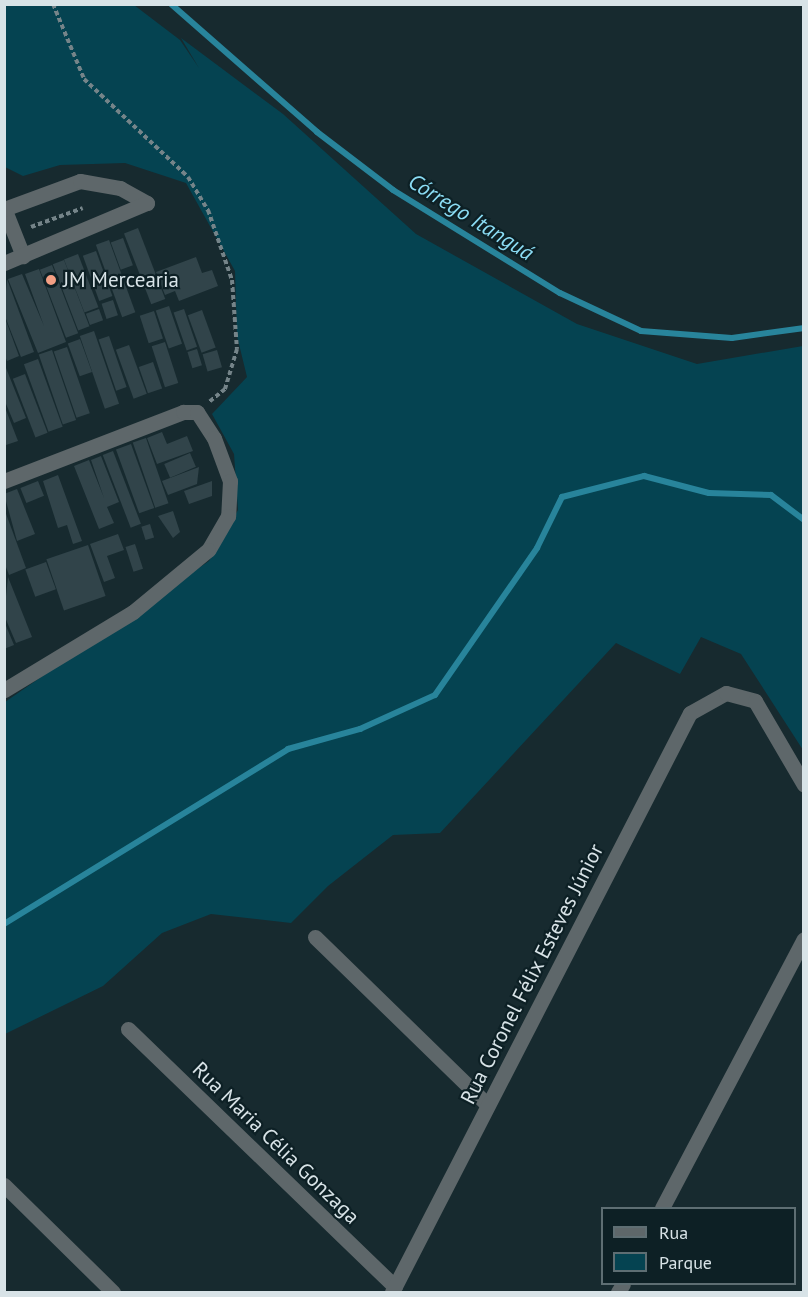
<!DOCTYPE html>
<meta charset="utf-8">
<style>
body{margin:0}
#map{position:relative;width:808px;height:1297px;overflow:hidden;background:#172a2f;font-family:"PT Sans",sans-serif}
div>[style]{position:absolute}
.green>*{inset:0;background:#054351}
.stream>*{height:6px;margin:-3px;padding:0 3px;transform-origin:3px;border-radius:3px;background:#28849b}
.building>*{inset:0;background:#31444a;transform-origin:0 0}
.path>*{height:4px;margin-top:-2px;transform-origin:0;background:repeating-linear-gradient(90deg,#758489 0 4.5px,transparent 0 7.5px)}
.minor>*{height:15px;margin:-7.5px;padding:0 7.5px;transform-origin:7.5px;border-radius:7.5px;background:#5e676a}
.tertiary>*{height:15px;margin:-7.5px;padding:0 7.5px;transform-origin:7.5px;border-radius:7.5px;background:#5e676a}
.dots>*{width:16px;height:16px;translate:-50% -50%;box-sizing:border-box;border:3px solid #0d2025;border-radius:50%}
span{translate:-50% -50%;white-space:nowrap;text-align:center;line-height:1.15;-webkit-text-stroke:4.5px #0d2025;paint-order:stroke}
.poi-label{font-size:21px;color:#d8e3e7}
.left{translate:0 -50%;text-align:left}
.street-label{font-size:21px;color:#d8e3e7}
.water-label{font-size:22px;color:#8bdcf4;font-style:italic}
.frame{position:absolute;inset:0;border:6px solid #d8e3e7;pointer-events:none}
.legend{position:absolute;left:601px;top:1207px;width:195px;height:78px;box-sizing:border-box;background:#0d2025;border:2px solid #5e6e73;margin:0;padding:8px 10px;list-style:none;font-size:18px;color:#d8e3e7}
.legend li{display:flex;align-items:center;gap:12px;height:30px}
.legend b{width:30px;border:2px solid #5e6e73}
</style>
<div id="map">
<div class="green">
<i style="clip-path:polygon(5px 5px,134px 5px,180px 40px,199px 68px,181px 38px,283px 114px,416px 234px,577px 324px,697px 364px,803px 346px,803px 750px,741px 654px,701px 637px,680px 674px,616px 643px,440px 833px,393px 835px,328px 886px,291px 923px,211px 914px,162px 933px,103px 986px,5px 1034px,5px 702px,209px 561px,238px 510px,234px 454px,212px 414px,247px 377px,237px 336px,235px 271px,186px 183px,125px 163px,60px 165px,23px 176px,5px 167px)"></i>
</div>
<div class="stream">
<i style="left:171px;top:4px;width:194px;rotate:41.2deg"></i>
<i style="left:317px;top:132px;width:96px;rotate:37.3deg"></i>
<i style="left:393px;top:190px;width:196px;rotate:31.7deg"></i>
<i style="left:560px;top:293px;width:89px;rotate:25.1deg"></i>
<i style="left:641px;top:331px;width:91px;rotate:4.4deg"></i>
<i style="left:732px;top:338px;width:73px;rotate:-7.9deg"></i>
<i style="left:4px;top:924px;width:334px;rotate:-31.6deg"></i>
<i style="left:288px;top:749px;width:75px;rotate:-15.5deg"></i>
<i style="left:360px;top:729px;width:82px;rotate:-24.4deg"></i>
<i style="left:435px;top:695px;width:179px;rotate:-55.2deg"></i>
<i style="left:537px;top:548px;width:57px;rotate:-63.9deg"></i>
<i style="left:562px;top:497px;width:85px;rotate:-14.4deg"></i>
<i style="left:644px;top:476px;width:67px;rotate:14.7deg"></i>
<i style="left:709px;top:493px;width:62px;rotate:1.8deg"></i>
<i style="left:771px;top:495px;width:41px;rotate:37.1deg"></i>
</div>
<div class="building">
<i style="left:138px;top:228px;width:76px;height:15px;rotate:69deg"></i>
<i style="left:123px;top:238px;width:29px;height:13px;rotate:70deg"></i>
<i style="left:109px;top:240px;width:77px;height:14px;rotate:70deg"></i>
<i style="left:96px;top:251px;width:48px;height:14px;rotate:70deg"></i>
<i style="left:78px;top:254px;width:57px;height:15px;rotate:69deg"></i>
<i style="clip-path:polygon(196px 257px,202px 273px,212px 270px,218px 286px,179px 301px,175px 291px,165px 295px,156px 272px)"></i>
<i style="left:64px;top:260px;width:71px;height:12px;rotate:69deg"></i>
<i style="left:52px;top:265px;width:73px;height:13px;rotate:69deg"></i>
<i style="clip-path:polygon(39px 269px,66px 342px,38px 353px,8px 279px,22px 274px,44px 326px,25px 274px)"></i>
<i style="clip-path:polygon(7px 279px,34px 352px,21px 357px,4px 314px)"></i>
<i style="left:113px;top:300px;width:16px;height:12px;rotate:72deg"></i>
<i style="left:169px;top:306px;width:40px;height:14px;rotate:71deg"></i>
<i style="left:99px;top:309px;width:12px;height:14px;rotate:70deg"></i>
<i style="left:184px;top:309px;width:40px;height:11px;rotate:71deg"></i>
<i style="left:202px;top:310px;width:40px;height:15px;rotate:70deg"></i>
<i style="left:154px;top:311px;width:29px;height:15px;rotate:72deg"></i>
<i style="clip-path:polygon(5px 318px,19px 356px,7px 361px,4px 354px)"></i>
<i style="left:94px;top:331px;width:77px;height:15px;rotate:71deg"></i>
<i style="left:109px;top:336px;width:54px;height:11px;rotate:71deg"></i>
<i style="left:80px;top:339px;width:35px;height:13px;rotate:70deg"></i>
<i style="left:165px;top:342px;width:43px;height:14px;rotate:72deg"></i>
<i style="left:129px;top:345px;width:52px;height:14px;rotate:70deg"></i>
<i style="left:67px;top:347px;width:70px;height:14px;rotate:71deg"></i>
<i style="left:197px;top:349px;width:17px;height:10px;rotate:73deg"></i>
<i style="left:52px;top:350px;width:74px;height:14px;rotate:71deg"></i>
<i style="left:217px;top:350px;width:18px;height:15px;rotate:74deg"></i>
<i style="left:38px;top:359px;width:72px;height:15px;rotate:70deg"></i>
<i style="left:153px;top:362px;width:28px;height:15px;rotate:71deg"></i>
<i style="clip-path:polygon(4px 363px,26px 418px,14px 423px,4px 399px)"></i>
<i style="left:25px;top:374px;width:63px;height:13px;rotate:69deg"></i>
<i style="clip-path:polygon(4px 405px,18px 441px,6px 445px,4px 441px)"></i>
<i style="clip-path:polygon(162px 432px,167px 444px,187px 436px,193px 451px,157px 464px,147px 438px)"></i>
<i style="left:146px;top:438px;width:69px;height:14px;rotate:71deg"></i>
<i style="left:131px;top:444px;width:68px;height:16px;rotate:70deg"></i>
<i style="left:113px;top:451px;width:78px;height:11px;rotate:69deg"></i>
<i style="left:190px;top:453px;width:15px;height:28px;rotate:67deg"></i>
<i style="clip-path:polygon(101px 456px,119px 502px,107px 507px,114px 523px,99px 529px,74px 466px,89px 460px,104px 498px,91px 460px)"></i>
<i style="clip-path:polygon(199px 467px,197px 484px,168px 495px,162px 481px)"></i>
<i style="clip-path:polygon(58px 475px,82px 541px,73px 544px,67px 525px,58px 528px,43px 481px)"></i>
<i style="left:38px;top:481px;width:16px;height:19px;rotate:68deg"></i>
<i style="clip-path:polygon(212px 481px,212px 496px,189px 504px,184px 491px)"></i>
<i style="clip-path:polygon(17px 489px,35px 534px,17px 541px,4px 494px)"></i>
<i style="clip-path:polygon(5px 511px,26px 568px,9px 575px,4px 562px)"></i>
<i style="clip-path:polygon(173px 511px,180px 532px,173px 538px,158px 516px)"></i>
<i style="left:150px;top:524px;width:14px;height:9px;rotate:73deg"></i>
<i style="clip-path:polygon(118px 534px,124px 550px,107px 556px,115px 578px,104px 582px,90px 544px)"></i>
<i style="left:135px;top:544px;width:26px;height:10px;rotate:72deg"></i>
<i style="left:88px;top:545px;width:54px;height:44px;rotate:71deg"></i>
<i style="left:46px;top:562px;width:29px;height:22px;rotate:70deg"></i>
<i style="clip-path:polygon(8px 577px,32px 637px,16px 643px,4px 615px)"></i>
<i style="clip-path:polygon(4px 621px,14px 645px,4px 649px)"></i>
</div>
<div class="path">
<i style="left:53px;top:4px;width:81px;rotate:67.5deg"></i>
<i style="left:84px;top:79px;width:143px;rotate:43.3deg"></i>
<i style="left:188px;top:177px;width:39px;rotate:59deg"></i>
<i style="left:208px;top:210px;width:74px;rotate:71.1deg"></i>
<i style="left:232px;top:280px;width:69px;rotate:85.9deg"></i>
<i style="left:237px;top:349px;width:42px;rotate:106.7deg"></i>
<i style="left:225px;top:389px;width:21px;rotate:141deg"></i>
<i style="left:31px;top:227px;width:55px;rotate:-20.1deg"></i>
</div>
<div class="minor">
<i style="left:4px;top:208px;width:52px;rotate:68.4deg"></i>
<i style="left:4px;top:481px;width:192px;rotate:-21.1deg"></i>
<i style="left:183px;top:412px;width:14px"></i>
<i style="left:197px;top:412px;width:31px;rotate:57deg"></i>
<i style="left:214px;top:438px;width:46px;rotate:69.6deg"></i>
<i style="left:230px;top:481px;width:35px;rotate:93deg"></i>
<i style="left:228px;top:516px;width:39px;rotate:120deg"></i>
<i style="left:208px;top:550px;width:97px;rotate:140.4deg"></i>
<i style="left:133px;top:612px;width:151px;rotate:148.8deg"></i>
<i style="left:315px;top:937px;width:241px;rotate:44.2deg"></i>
<i style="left:128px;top:1029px;width:371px;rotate:44deg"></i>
<i style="left:4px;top:1185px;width:153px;rotate:44.5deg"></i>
<i style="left:662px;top:1208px;width:304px;rotate:-62.2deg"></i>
<i style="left:392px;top:1292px;width:651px;rotate:-62.77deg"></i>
<i style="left:690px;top:713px;width:41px;rotate:-29.1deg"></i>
<i style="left:726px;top:693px;width:30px;rotate:15deg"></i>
<i style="left:755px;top:701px;width:97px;rotate:59.7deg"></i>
<i style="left:618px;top:1292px;width:9px;rotate:-58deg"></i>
</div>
<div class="tertiary">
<i style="left:4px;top:209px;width:81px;rotate:-20.2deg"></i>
<i style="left:80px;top:181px;width:41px;rotate:9.9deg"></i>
<i style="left:120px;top:188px;width:31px;rotate:29deg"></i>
<i style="left:4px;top:263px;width:155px;rotate:-22.8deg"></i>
</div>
<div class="dots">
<i style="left:51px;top:280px;background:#f39f84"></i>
</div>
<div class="poi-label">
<span class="left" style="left:63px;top:280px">JM Mercearia</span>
</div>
<div class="street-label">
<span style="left:532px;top:974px;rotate:-63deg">Rua Coronel Félix Esteves Júnior</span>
<span style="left:276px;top:1143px;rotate:44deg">Rua Maria Célia Gonzaga</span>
</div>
<div class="water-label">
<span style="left:471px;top:217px;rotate:32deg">Córrego Itanguá</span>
</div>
<div class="frame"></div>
<ul class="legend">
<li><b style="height:8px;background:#5e676a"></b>Rua</li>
<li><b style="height:16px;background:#054351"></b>Parque</li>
</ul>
</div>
